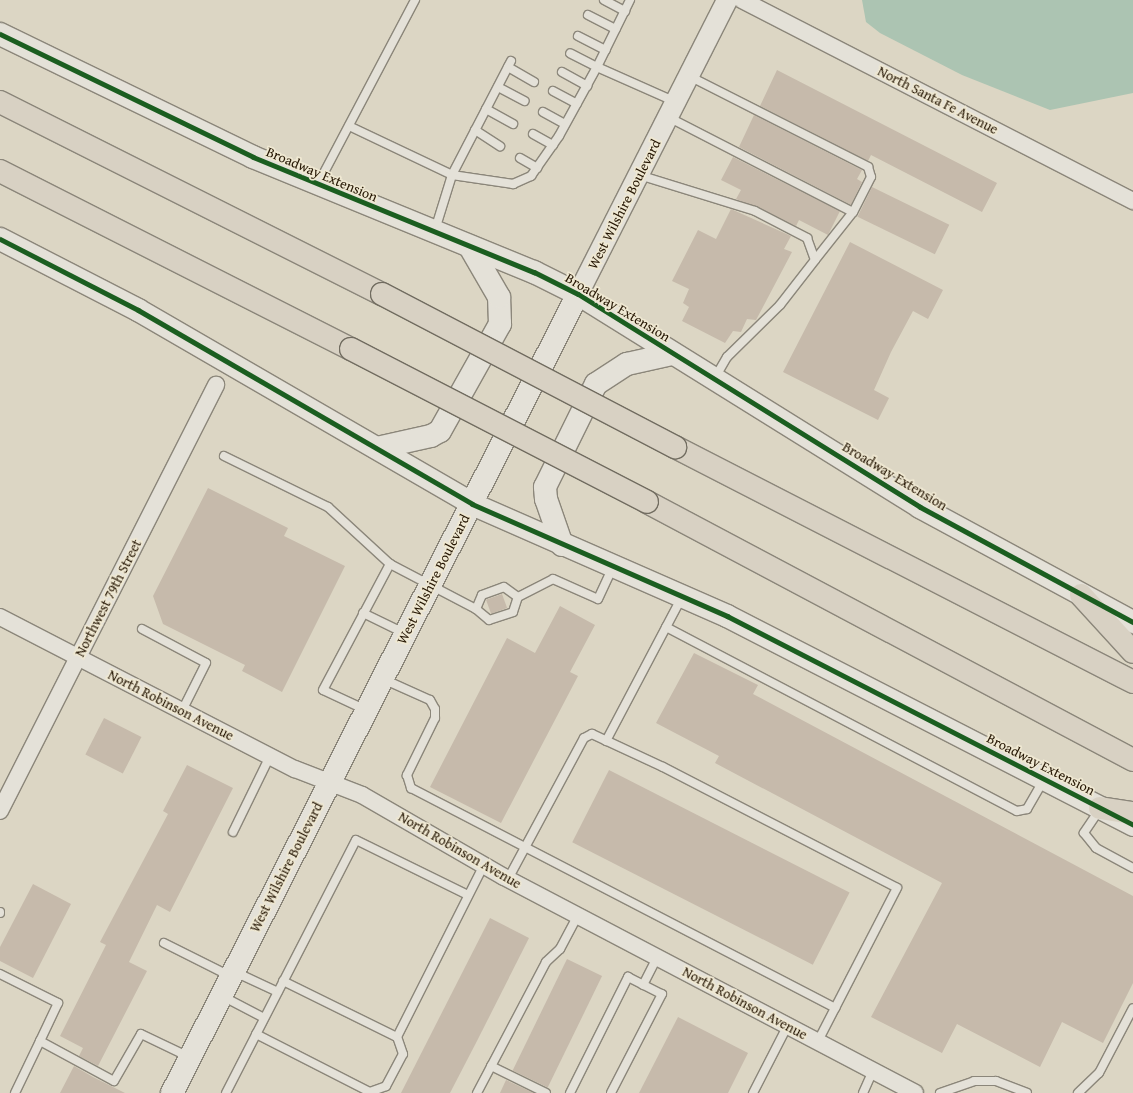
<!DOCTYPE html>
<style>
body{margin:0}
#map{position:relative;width:1133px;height:1093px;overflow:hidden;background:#dcd6c4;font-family:"Gentium Book Plus",serif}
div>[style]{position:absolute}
.water>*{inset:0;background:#acc4b2}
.building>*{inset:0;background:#c6baab;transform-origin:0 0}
.roads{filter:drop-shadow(1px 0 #8b867a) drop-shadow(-1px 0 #8b867a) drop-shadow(0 1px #8b867a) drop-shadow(0 -1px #8b867a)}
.service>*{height:8px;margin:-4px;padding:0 4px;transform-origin:4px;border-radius:4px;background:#e4e1d8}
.minor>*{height:16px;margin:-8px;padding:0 8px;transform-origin:8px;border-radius:8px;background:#e4e1d8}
.tertiary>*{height:20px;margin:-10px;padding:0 10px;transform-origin:10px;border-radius:10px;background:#e4e1d8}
.secondary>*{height:22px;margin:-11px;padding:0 11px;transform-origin:11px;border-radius:11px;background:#e4e1d8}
.motorway>*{height:22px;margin:-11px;padding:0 11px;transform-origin:11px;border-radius:11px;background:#d8d1c3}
.bridges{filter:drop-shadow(1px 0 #716c60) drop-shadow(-1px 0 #716c60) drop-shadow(0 1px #716c60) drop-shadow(0 -1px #716c60)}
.motorway-bridge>*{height:22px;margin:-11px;padding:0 11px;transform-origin:11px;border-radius:11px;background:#d8d1c3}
.cycleway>*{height:5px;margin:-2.5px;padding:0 2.5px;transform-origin:2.5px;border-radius:2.5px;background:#1b5e20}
span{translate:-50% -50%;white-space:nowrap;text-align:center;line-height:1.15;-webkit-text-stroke:3.5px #efe8d2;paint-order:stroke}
.street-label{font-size:14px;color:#251603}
</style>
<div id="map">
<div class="water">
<i style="clip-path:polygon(862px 0,1133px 0,1133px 93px,1050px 110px,962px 75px,880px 33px,866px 22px)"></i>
</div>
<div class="building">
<i style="clip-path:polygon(777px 70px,997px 183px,982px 212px,871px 155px,868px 161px,760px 106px)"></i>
<i style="clip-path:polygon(754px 115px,862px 170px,857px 179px,862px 182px,851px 205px,739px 147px)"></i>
<i style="clip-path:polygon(733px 157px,840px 211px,828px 235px,799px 220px,796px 226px,736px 199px,741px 190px,721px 180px)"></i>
<i style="left:872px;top:187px;width:86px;height:33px;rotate:26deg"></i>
<i style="clip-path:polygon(731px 209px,791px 236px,784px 249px,792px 252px,756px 320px,747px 319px,741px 332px,733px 331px,725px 343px,682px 321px,689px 307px,683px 303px,689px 289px,672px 281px,698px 230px,716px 239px)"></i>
<i style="clip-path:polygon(850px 242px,943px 290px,928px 319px,913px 311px,891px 352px,874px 390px,889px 398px,878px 420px,783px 372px)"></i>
<i style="clip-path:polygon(208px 488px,288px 528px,284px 536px,345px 566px,282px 692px,242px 671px,245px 665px,163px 624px,153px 596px)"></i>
<i style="left:502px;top:594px;width:15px;height:17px;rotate:70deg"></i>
<i style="clip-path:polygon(560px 606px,595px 625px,570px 672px,578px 676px,501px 823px,430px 787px,507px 638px,535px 653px)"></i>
<i style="clip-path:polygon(694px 653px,758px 685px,753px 694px,1133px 896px,1133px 983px,1103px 1043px,1062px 1022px,1040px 1067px,957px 1024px,942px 1053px,871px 1017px,942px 883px,715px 763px,719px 756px,656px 723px)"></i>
<i style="left:104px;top:718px;width:42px;height:41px;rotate:27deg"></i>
<i style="clip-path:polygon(187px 765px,233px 788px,170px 912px,157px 905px,129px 962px,147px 971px,98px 1066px,79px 1056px,83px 1048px,60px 1036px,106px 945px,100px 942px,168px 814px,163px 811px)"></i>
<i style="left:609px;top:770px;width:270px;height:81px;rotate:27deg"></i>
<i style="clip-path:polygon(33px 884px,71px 904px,33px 978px,0 961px,0 947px)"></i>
<i style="clip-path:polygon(490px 918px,529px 938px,478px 1039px,450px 1093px,401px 1093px)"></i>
<i style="left:567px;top:959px;width:39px;height:124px;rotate:26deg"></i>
<i style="clip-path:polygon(678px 1017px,748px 1053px,728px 1093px,639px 1093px)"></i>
<i style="clip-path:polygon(74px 1066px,93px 1077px,125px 1093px,60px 1093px)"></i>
<i style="clip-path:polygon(506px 1080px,534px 1093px,500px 1093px)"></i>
</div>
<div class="roads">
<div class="service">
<i style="left:604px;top:0;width:24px;rotate:28deg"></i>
<i style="left:630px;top:0;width:75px;rotate:116.2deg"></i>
<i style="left:597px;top:67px;width:86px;rotate:23.9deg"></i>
<i style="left:588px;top:15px;width:31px;rotate:27deg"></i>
<i style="left:578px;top:36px;width:31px;rotate:27deg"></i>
<i style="left:511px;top:61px;width:128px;rotate:117.4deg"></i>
<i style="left:452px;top:175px;width:62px;rotate:8.4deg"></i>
<i style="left:513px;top:184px;width:20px;rotate:-24deg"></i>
<i style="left:531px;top:176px;width:49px;rotate:-55deg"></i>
<i style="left:559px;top:136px;width:79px;rotate:-61.2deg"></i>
<i style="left:597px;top:67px;width:30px;rotate:-153deg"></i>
<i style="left:508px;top:67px;width:30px;rotate:30deg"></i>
<i style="left:562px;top:72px;width:29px;rotate:29deg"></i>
<i style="left:689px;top:76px;width:201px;rotate:26.9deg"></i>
<i style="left:868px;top:167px;width:10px;rotate:73deg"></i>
<i style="left:871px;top:177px;width:39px;rotate:117deg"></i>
<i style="left:498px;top:87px;width:30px;rotate:28deg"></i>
<i style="left:553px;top:91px;width:27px;rotate:28deg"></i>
<i style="left:486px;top:109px;width:31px;rotate:29deg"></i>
<i style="left:543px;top:112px;width:25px;rotate:29deg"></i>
<i style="left:668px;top:117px;width:208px;rotate:27.2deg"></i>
<i style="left:853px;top:212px;width:61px;rotate:128.4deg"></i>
<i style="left:349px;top:126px;width:114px;rotate:25.4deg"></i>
<i style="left:452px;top:175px;width:58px;rotate:107.2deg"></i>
<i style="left:475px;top:130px;width:30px;rotate:33deg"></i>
<i style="left:533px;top:134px;width:23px;rotate:29deg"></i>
<i style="left:520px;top:158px;width:20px;rotate:30deg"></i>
<i style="left:639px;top:175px;width:121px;rotate:17.2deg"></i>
<i style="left:755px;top:211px;width:59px;rotate:27.4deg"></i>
<i style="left:807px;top:238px;width:23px;rotate:70deg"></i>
<i style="left:815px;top:260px;width:57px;rotate:127.9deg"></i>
<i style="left:780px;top:305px;width:74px;rotate:135.5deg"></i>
<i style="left:727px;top:357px;width:24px;rotate:120deg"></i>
<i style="left:318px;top:184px;width:208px;rotate:-62.2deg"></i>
<i style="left:224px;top:456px;width:116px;rotate:26.1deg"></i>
<i style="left:328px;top:507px;width:84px;rotate:42.6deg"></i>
<i style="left:390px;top:564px;width:97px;rotate:27.6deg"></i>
<i style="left:476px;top:609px;width:17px;rotate:40deg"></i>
<i style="left:489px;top:620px;width:25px;rotate:-18deg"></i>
<i style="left:513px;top:612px;width:16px;rotate:-72deg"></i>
<i style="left:518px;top:597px;width:39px;rotate:-27deg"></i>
<i style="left:553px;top:579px;width:49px;rotate:24deg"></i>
<i style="left:598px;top:599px;width:35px;rotate:-65deg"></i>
<i style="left:476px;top:609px;width:15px;rotate:-67deg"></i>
<i style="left:482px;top:595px;width:23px;rotate:-20deg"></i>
<i style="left:504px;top:587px;width:17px;rotate:36deg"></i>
<i style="left:363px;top:613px;width:46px;rotate:26deg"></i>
<i style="left:666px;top:627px;width:396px;rotate:27.7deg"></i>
<i style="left:1017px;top:811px;width:10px;rotate:-11deg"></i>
<i style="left:1027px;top:809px;width:34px;rotate:-60deg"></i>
<i style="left:142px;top:629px;width:72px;rotate:28deg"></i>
<i style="left:206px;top:663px;width:54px;rotate:116.6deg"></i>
<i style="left:383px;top:679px;width:51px;rotate:24.1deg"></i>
<i style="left:430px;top:700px;width:10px;rotate:61deg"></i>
<i style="left:435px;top:709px;width:9px;rotate:90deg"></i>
<i style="left:435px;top:718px;width:64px;rotate:116.2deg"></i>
<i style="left:407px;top:775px;width:14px;rotate:73deg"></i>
<i style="left:411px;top:788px;width:478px;rotate:27.4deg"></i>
<i style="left:366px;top:710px;width:47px;rotate:-155.1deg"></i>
<i style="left:323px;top:690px;width:143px;rotate:-62deg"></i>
<i style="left:606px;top:741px;width:163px;rotate:-62.2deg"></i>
<i style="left:1100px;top:809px;width:29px;rotate:124deg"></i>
<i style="left:1084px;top:833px;width:19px;rotate:51deg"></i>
<i style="left:1096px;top:848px;width:42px;rotate:28.4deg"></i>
<i style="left:233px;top:832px;width:85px;rotate:-64deg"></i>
<i style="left:508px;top:879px;width:160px;rotate:-61.7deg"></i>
<i style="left:584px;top:738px;width:9px;rotate:-27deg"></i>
<i style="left:592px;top:734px;width:78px;rotate:24.9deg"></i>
<i style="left:663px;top:767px;width:263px;rotate:27.3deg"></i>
<i style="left:897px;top:888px;width:172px;rotate:117.3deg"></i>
<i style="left:0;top:912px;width:1px;rotate:90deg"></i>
<i style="left:164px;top:943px;width:74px;rotate:26.6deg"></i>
<i style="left:235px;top:972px;width:47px;rotate:24.9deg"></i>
<i style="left:0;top:974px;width:65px;rotate:26.6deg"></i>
<i style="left:58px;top:1003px;width:42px;rotate:115.3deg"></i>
<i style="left:283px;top:981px;width:127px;rotate:26.2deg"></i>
<i style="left:643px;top:985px;width:33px;rotate:-63deg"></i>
<i style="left:222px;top:996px;width:47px;rotate:27.6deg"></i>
<i style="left:256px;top:1034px;width:126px;rotate:27deg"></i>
<i style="left:491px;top:1066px;width:61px;rotate:26.1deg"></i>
<i style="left:15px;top:1093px;width:58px;rotate:-64.3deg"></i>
<i style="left:40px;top:1041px;width:84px;rotate:28.4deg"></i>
<i style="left:114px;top:1081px;width:54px;rotate:-60.1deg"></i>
<i style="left:141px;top:1034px;width:53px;rotate:25.6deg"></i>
<i style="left:226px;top:1093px;width:284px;rotate:-62.8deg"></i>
<i style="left:356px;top:840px;width:125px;rotate:26.2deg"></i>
<i style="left:367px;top:1093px;width:20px;rotate:-20deg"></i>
<i style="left:386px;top:1086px;width:36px;rotate:-62deg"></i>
<i style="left:403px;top:1054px;width:18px;rotate:-109deg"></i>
<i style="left:397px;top:1037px;width:193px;rotate:-63.2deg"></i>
<i style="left:477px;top:1093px;width:148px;rotate:-62.2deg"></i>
<i style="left:546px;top:962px;width:19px;rotate:-43deg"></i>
<i style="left:560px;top:949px;width:38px;rotate:-62deg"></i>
<i style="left:570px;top:1093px;width:130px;rotate:-63.4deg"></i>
<i style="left:628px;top:977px;width:38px;rotate:27deg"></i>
<i style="left:662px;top:994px;width:111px;rotate:117.3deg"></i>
<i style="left:753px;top:1093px;width:76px;rotate:-62.8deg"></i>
<i style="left:863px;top:1093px;width:24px;rotate:-66deg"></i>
<i style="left:940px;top:1093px;width:36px;rotate:-19deg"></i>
<i style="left:974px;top:1081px;width:22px"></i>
<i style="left:996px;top:1081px;width:33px;rotate:21deg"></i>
<i style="left:1078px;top:1093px;width:29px;rotate:-44deg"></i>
<i style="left:1099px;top:1073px;width:73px;rotate:-62.4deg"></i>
</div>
<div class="minor">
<i style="left:742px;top:0;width:440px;rotate:27.2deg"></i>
<i style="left:0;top:617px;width:332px;rotate:27.3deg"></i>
<i style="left:295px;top:769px;width:72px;rotate:21.2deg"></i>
<i style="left:362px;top:795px;width:164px;rotate:30deg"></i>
<i style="left:504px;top:877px;width:464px;rotate:27.7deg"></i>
<i style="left:0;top:811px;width:478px;rotate:-63.1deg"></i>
</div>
<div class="tertiary">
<i style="left:578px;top:294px;width:330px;rotate:-63.1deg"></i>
</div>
<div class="secondary">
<i style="left:0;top:34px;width:281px;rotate:25.9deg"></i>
<i style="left:253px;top:157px;width:304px;rotate:22.3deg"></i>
<i style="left:534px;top:272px;width:49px;rotate:26.6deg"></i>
<i style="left:578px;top:294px;width:403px;rotate:31.9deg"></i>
<i style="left:920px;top:507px;width:242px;rotate:28.4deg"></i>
<i style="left:0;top:239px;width:155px;rotate:27.2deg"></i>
<i style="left:138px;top:310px;width:386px;rotate:30.1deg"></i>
<i style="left:472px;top:504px;width:279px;rotate:23.7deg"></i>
<i style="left:727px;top:616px;width:457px;rotate:27.2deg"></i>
<i style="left:377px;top:448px;width:55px;rotate:-12.5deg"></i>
<i style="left:431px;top:436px;width:10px;rotate:-29deg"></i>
<i style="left:440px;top:431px;width:123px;rotate:-60.7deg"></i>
<i style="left:500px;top:324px;width:27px;rotate:-92deg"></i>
<i style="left:499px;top:297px;width:58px;rotate:-120.1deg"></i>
<i style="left:562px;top:545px;width:49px;rotate:-109.2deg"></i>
<i style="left:546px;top:499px;width:12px;rotate:-95deg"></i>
<i style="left:545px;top:487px;width:115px;rotate:-63.7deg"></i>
<i style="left:596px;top:384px;width:37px;rotate:-33deg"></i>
<i style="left:627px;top:364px;width:46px;rotate:-12.5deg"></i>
<i style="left:172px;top:1093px;width:896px;rotate:-63.06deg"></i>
</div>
<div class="motorway">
<i style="left:0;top:102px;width:428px;rotate:26.7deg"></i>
<i style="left:0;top:171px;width:394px;rotate:26.9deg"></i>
<i style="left:675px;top:447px;width:515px;rotate:27.16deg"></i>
<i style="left:647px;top:502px;width:550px;rotate:27.96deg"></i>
<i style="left:1081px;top:595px;width:77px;rotate:47.6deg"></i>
<i style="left:1100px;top:808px;width:33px;rotate:9deg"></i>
</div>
</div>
<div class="bridges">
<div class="motorway-bridge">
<i style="left:382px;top:294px;width:331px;rotate:27.6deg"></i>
<i style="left:351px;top:349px;width:333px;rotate:27.3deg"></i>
</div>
</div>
<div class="cycleway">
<i style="left:0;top:34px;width:281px;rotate:25.9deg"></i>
<i style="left:253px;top:157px;width:304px;rotate:22.3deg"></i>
<i style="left:534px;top:272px;width:49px;rotate:26.6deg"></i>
<i style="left:578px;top:294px;width:403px;rotate:31.9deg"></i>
<i style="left:920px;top:507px;width:242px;rotate:28.4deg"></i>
<i style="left:0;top:239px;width:155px;rotate:27.2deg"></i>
<i style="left:138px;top:310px;width:386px;rotate:30.1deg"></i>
<i style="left:472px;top:504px;width:279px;rotate:23.7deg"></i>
<i style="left:727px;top:616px;width:457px;rotate:27.2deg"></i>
</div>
<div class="street-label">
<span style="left:938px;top:100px;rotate:27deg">North Santa Fe Avenue</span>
<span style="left:322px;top:174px;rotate:23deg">Broadway Extension</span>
<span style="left:624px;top:204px;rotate:-63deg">West Wilshire Boulevard</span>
<span style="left:618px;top:307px;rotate:31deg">Broadway Extension</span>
<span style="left:895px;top:476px;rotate:31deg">Broadway Extension</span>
<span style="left:433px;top:579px;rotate:-63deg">West Wilshire Boulevard</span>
<span style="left:108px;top:598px;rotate:-63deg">Northwest 79th Street</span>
<span style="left:171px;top:705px;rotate:27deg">North Robinson Avenue</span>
<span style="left:1041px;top:764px;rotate:27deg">Broadway Extension</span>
<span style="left:460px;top:850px;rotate:30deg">North Robinson Avenue</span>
<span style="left:286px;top:867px;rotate:-63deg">West Wilshire Boulevard</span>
<span style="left:745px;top:1003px;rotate:28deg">North Robinson Avenue</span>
</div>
</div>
